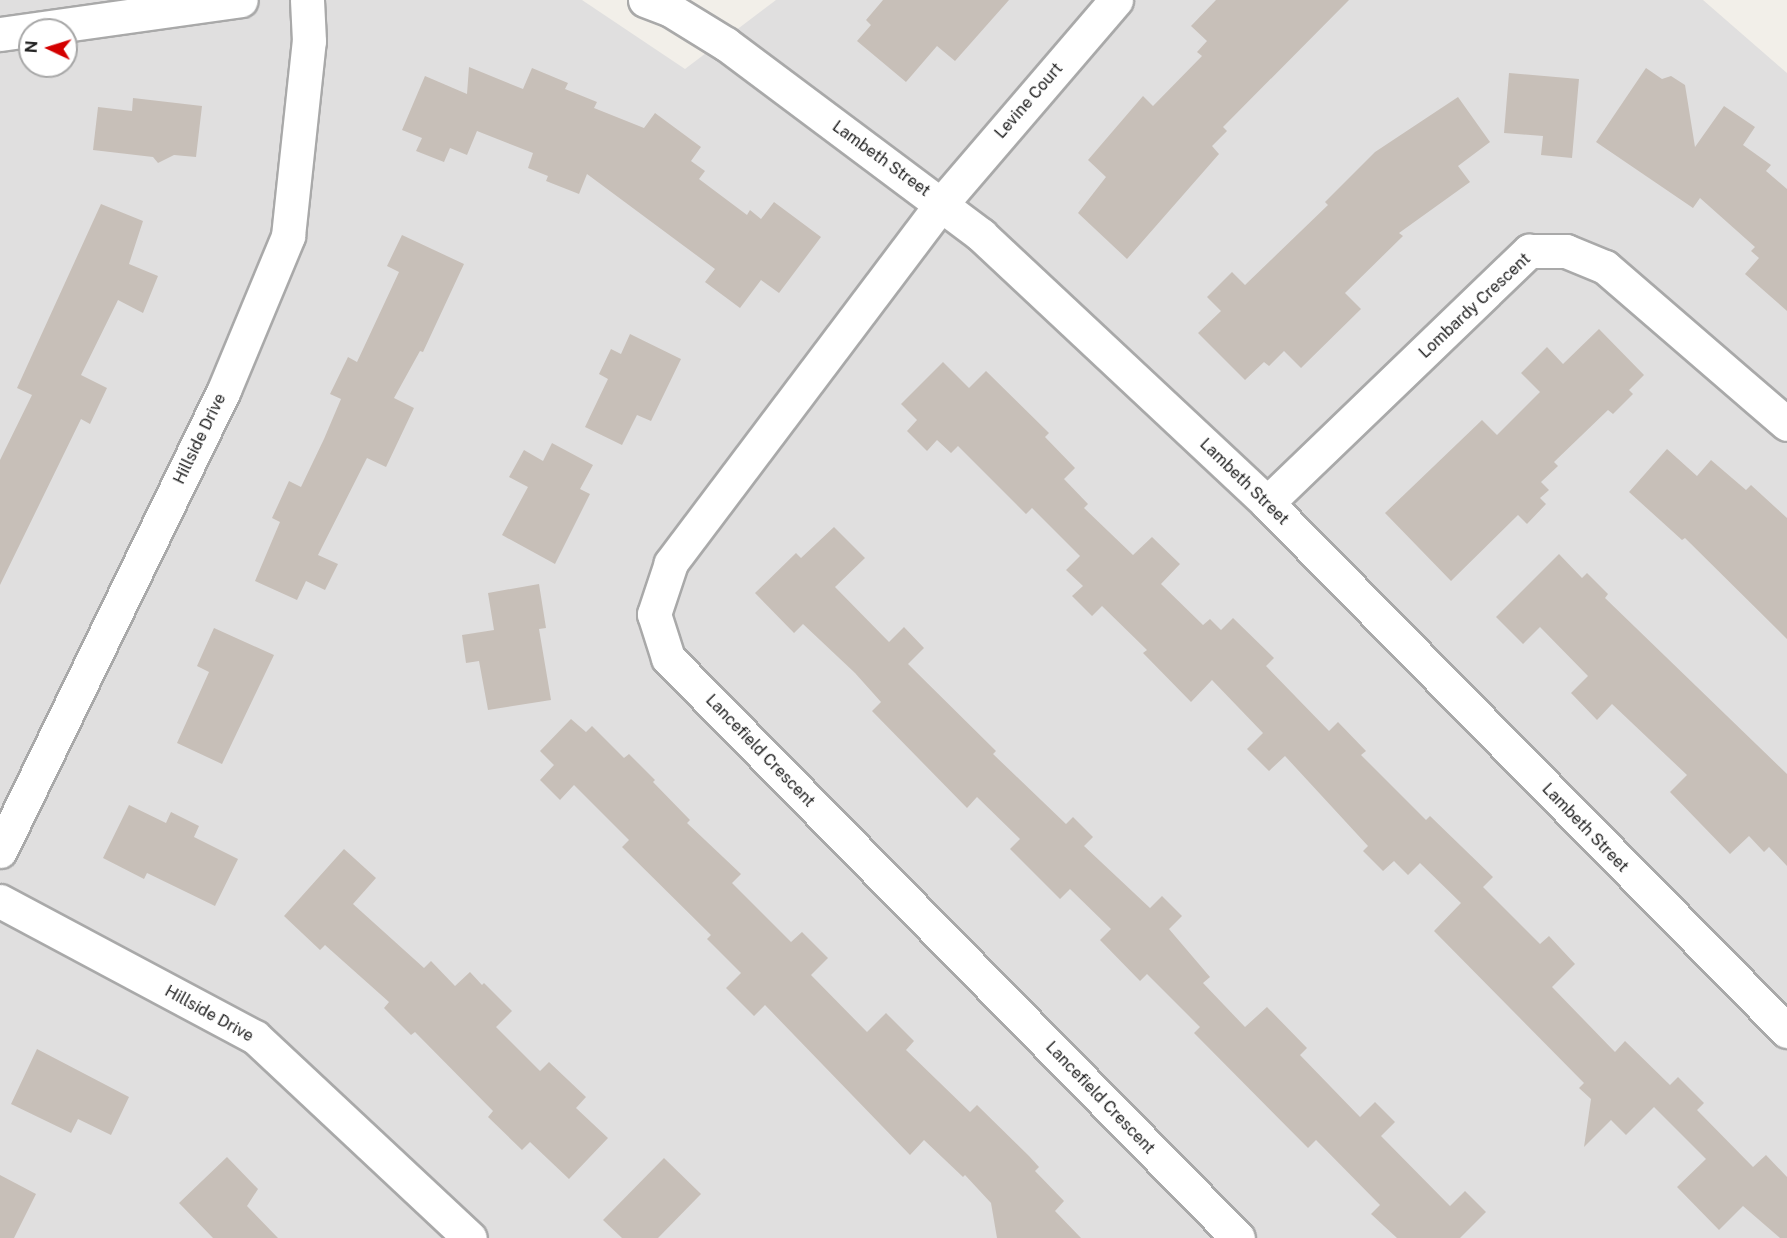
<!DOCTYPE html>
<style>
body{margin:0}
#map{position:relative;width:1787px;height:1238px;overflow:hidden;background:#f2efe9;font-family:"Public Sans",sans-serif}
div>[style]{position:absolute}
.residential>*{inset:0;background:#e0dfdf}
.building>*{inset:0;background:#c7bfb8}
.roads{filter:drop-shadow(2px 0 #a9a9a9) drop-shadow(-2px 0 #a9a9a9) drop-shadow(0 2px #a9a9a9) drop-shadow(0 -2px #a9a9a9)}
.street>*{height:33px;margin:-16.5px;padding:0 16.5px;transform-origin:16.5px;border-radius:16.5px;background:#fff}
span{translate:-50% -50%;white-space:nowrap;text-align:center;line-height:1.15;-webkit-text-stroke:4.5px #fff;paint-order:stroke}
.street-label{font-size:16px;color:#222}
.north{position:absolute;left:18px;top:18px;width:60px;height:60px;box-sizing:border-box;background:#fff;border:2px solid #a7a7a7;border-radius:50%;rotate:274deg;font-size:16px;font-weight:700;line-height:24px;text-align:center;color:#222}
.north::after{content:'';display:block;margin:auto;width:21px;height:27px;background:#d40000;clip-path:polygon(50% 0,100% 100%,50% 72%,0 100%)}
</style>
<div id="map">
<div class="residential">
<i style="clip-path:polygon(evenodd,0 0,582px 0,685px 69px,776px 0,1703px 0,1787px 73px,1787px 1238px,0 1238px,0 0,30px 30px,66px 30px,66px 66px,30px 66px,30px 30px)"></i>
</div>
<div class="building">
<i style="clip-path:polygon(883px 0,1009px 0,955px 61px,937px 46px,906px 82px,857px 41px,871px 25px,866px 20px)"></i>
<i style="clip-path:polygon(1216px 0,1349px 0,1223px 127px,1227px 131px,1212px 146px,1219px 154px,1127px 259px,1078px 213px,1106px 177px,1088px 160px,1143px 96px,1153px 106px,1202px 56px,1197px 52px,1207px 41px,1191px 26px)"></i>
<i style="clip-path:polygon(469px 67px,523px 89px,532px 68px,568px 83px,565px 89px,597px 102px,594px 108px,644px 128px,655px 113px,701px 147px,691px 161px,705px 171px,699px 179px,747px 215px,750px 210px,761px 219px,774px 202px,821px 237px,779px 293px,761px 280px,740px 308px,705px 282px,715px 269px,587px 174px,579px 194px,546px 181px,548px 176px,528px 168px,533px 153px,477px 131px,467px 155px,450px 148px,444px 162px,416px 151px,422px 138px,402px 130px,425px 76px,467px 94px)"></i>
<i style="clip-path:polygon(1646px 68px,1662px 79px,1671px 76px,1685px 85px,1695px 147px,1724px 106px,1755px 127px,1743px 145px,1771px 165px,1766px 171px,1787px 189px,1787px 311px,1745px 274px,1759px 258px,1751px 251px,1755px 247px,1700px 198px,1693px 208px,1596px 142px)"></i>
<i style="clip-path:polygon(1509px 73px,1579px 79px,1572px 158px,1541px 155px,1543px 136px,1504px 133px)"></i>
<i style="clip-path:polygon(1458px 97px,1490px 142px,1458px 166px,1470px 182px,1399px 233px,1403px 236px,1345px 293px,1361px 309px,1301px 368px,1284px 351px,1269px 366px,1264px 362px,1245px 380px,1198px 333px,1221px 311px,1207px 297px,1232px 272px,1245px 285px,1328px 205px,1325px 202px,1375px 152px)"></i>
<i style="clip-path:polygon(133px 98px,202px 106px,196px 157px,174px 155px,158px 163px,153px 157px,93px 150px,98px 107px,132px 111px)"></i>
<i style="clip-path:polygon(101px 204px,143px 221px,129px 264px,158px 276px,143px 313px,118px 300px,81px 375px,107px 388px,90px 424px,81px 419px,0 585px,0 460px,32px 395px,17px 388px)"></i>
<i style="clip-path:polygon(402px 235px,464px 264px,423px 352px,420px 351px,394px 398px,414px 408px,386px 467px,367px 458px,318px 555px,338px 564px,325px 590px,306px 581px,297px 600px,255px 581px,280px 522px,272px 518px,289px 481px,301px 487px,324px 439px,341px 399px,330px 394px,348px 357px,357px 362px,399px 272px,387px 266px)"></i>
<i style="clip-path:polygon(1599px 329px,1644px 375px,1629px 390px,1633px 394px,1613px 414px,1608px 410px,1554px 462px,1558px 466px,1541px 482px,1549px 490px,1540px 498px,1546px 504px,1527px 524px,1518px 515px,1451px 581px,1385px 513px,1482px 420px,1497px 435px,1540px 392px,1521px 373px,1547px 347px,1563px 364px)"></i>
<i style="clip-path:polygon(630px 334px,681px 359px,651px 421px,637px 415px,622px 445px,585px 427px,608px 379px,599px 374px,611px 349px,621px 354px)"></i>
<i style="clip-path:polygon(943px 362px,969px 388px,986px 371px,1049px 433px,1045px 437px,1075px 468px,1064px 479px,1088px 504px,1084px 508px,1133px 555px,1152px 537px,1180px 564px,1161px 584px,1203px 625px,1210px 619px,1221px 630px,1233px 618px,1274px 658px,1266px 666px,1329px 731px,1338px 722px,1366px 751px,1361px 755px,1426px 820px,1430px 816px,1493px 877px,1483px 887px,1540px 944px,1549px 936px,1575px 964px,1552px 987px,1615px 1052px,1625px 1041px,1670px 1085px,1678px 1077px,1704px 1103px,1697px 1110px,1753px 1167px,1766px 1155px,1787px 1177px,1787px 1238px,1780px 1238px,1743px 1206px,1719px 1230px,1677px 1187px,1706px 1159px,1654px 1107px,1626px 1135px,1611px 1120px,1584px 1147px,1591px 1099px,1579px 1088px,1584px 1083px,1434px 931px,1461px 903px,1420px 863px,1408px 875px,1394px 861px,1383px 871px,1363px 851px,1368px 846px,1285px 756px,1269px 771px,1247px 749px,1263px 733px,1212px 680px,1191px 702px,1143px 653px,1147px 650px,1102px 606px,1092px 616px,1072px 596px,1083px 586px,1066px 570px,1080px 556px,1032px 508px,1026px 514px,958px 446px,951px 453px,937px 440px,927px 451px,907px 431px,917px 420px,901px 404px)"></i>
<i style="clip-path:polygon(552px 443px,593px 465px,580px 489px,590px 494px,555px 564px,502px 535px,528px 487px,509px 477px,524px 450px,543px 461px)"></i>
<i style="clip-path:polygon(1667px 449px,1697px 476px,1711px 460px,1746px 490px,1751px 485px,1787px 518px,1787px 639px,1685px 538px,1682px 540px,1629px 492px)"></i>
<i style="clip-path:polygon(834px 527px,865px 558px,835px 587px,889px 642px,904px 627px,924px 648px,908px 664px,996px 751px,993px 754px,1066px 824px,1073px 817px,1093px 837px,1084px 846px,1150px 908px,1162px 896px,1182px 916px,1169px 929px,1210px 977px,1203px 983px,1245px 1027px,1267px 1007px,1307px 1048px,1300px 1055px,1360px 1117px,1375px 1102px,1395px 1122px,1381px 1136px,1450px 1206px,1465px 1191px,1486px 1212px,1460px 1238px,1397px 1238px,1371px 1214px,1380px 1205px,1316px 1140px,1308px 1148px,1194px 1033px,1200px 1027px,1147px 974px,1140px 981px,1100px 940px,1111px 929px,1070px 889px,1060px 899px,1010px 849px,1020px 839px,977px 797px,967px 808px,872px 711px,881px 702px,855px 673px,803px 624px,794px 633px,755px 593px,796px 553px,801px 558px)"></i>
<i style="clip-path:polygon(1559px 554px,1582px 578px,1587px 573px,1608px 594px,1605px 598px,1787px 774px,1787px 866px,1769px 847px,1764px 852px,1749px 836px,1730px 854px,1670px 792px,1687px 775px,1612px 704px,1597px 720px,1571px 693px,1588px 676px,1540px 627px,1523px 644px,1496px 617px)"></i>
<i style="clip-path:polygon(539px 584px,546px 628px,539px 629px,551px 700px,488px 710px,479px 661px,466px 663px,462px 635px,494px 630px,488px 593px)"></i>
<i style="clip-path:polygon(214px 628px,274px 655px,222px 764px,177px 743px,209px 672px,197px 666px)"></i>
<i style="clip-path:polygon(571px 719px,586px 732px,592px 726px,624px 758px,629px 754px,655px 780px,653px 782px,690px 820px,687px 823px,741px 874px,732px 883px,791px 942px,802px 932px,828px 958px,811px 975px,867px 1032px,886px 1013px,914px 1041px,906px 1050px,970px 1112px,977px 1105px,1029px 1156px,1039px 1167px,1035px 1171px,1064px 1201px,1055px 1211px,1081px 1238px,997px 1238px,991px 1203px,965px 1175px,963px 1177px,924px 1140px,910px 1155px,765px 1005px,754px 1016px,726px 988px,741px 973px,707px 939px,711px 935px,622px 847px,629px 840px,574px 785px,560px 800px,540px 780px,554px 765px,540px 751px)"></i>
<i style="clip-path:polygon(129px 805px,166px 823px,171px 812px,199px 826px,194px 837px,238px 859px,215px 906px,147px 873px,144px 879px,103px 858px)"></i>
<i style="clip-path:polygon(344px 849px,376px 878px,353px 904px,424px 968px,431px 961px,455px 986px,470px 972px,482px 985px,484px 983px,512px 1011px,496px 1027px,540px 1071px,549px 1062px,586px 1097px,576px 1108px,608px 1138px,569px 1179px,530px 1142px,522px 1150px,488px 1117px,493px 1111px,415px 1032px,411px 1035px,384px 1008px,389px 1002px,325px 945px,320px 950px,284px 916px)"></i>
<i style="clip-path:polygon(37px 1049px,129px 1097px,111px 1135px,78px 1119px,71px 1133px,11px 1104px)"></i>
<i style="clip-path:polygon(227px 1157px,258px 1189px,247px 1206px,278px 1238px,213px 1238px,179px 1203px)"></i>
<i style="clip-path:polygon(664px 1158px,701px 1194px,658px 1238px,622px 1238px,603px 1220px)"></i>
<i style="clip-path:polygon(0 1175px,36px 1194px,14px 1238px,0 1238px)"></i>
</div>
<div class="roads">
<div class="street">
<i style="left:645px;top:0;width:26px;rotate:21deg"></i>
<i style="left:669px;top:9px;width:67px;rotate:31.6deg"></i>
<i style="left:726px;top:44px;width:319px;rotate:36.8deg"></i>
<i style="left:981px;top:235px;width:392px;rotate:43.1deg"></i>
<i style="left:1267px;top:503px;width:741px;rotate:45.44deg"></i>
<i style="left:1116px;top:0;width:267px;rotate:130.6deg"></i>
<i style="left:942px;top:203px;width:451px;rotate:127deg"></i>
<i style="left:671px;top:563px;width:54px;rotate:108.4deg"></i>
<i style="left:654px;top:614px;width:46px;rotate:72.3deg"></i>
<i style="left:668px;top:658px;width:813px;rotate:45.5deg"></i>
<i style="left:0;top:34px;width:243px;rotate:-8deg"></i>
<i style="left:1267px;top:503px;width:364px;rotate:-43.9deg"></i>
<i style="left:1529px;top:251px;width:37px"></i>
<i style="left:1566px;top:251px;width:42px;rotate:22.3deg"></i>
<i style="left:1605px;top:267px;width:240px;rotate:40.8deg"></i>
<i style="left:0;top:851px;width:513px;rotate:-64.08deg"></i>
<i style="left:224px;top:390px;width:167px;rotate:-67.4deg"></i>
<i style="left:288px;top:236px;width:196px;rotate:-83.9deg"></i>
<i style="left:309px;top:41px;width:41px;rotate:-92.8deg"></i>
<i style="left:0;top:901px;width:289px;rotate:28.1deg"></i>
<i style="left:255px;top:1037px;width:294px;rotate:43.1deg"></i>
</div>
</div>
<div class="street-label">
<span style="left:1029px;top:101px;rotate:-49deg">Levine Court</span>
<span style="left:881px;top:159px;rotate:36deg">Lambeth Street</span>
<span style="left:1475px;top:306px;rotate:-43deg">Lombardy Crescent</span>
<span style="left:200px;top:439px;rotate:-64deg">Hillside Drive</span>
<span style="left:1244px;top:482px;rotate:44deg">Lambeth Street</span>
<span style="left:760px;top:751px;rotate:46deg">Lancefield Crescent</span>
<span style="left:1585px;top:828px;rotate:46deg">Lambeth Street</span>
<span style="left:209px;top:1014px;rotate:29deg">Hillside Drive</span>
<span style="left:1100px;top:1098px;rotate:46deg">Lancefield Crescent</span>
</div>
<div class="north">N</div>
</div>
